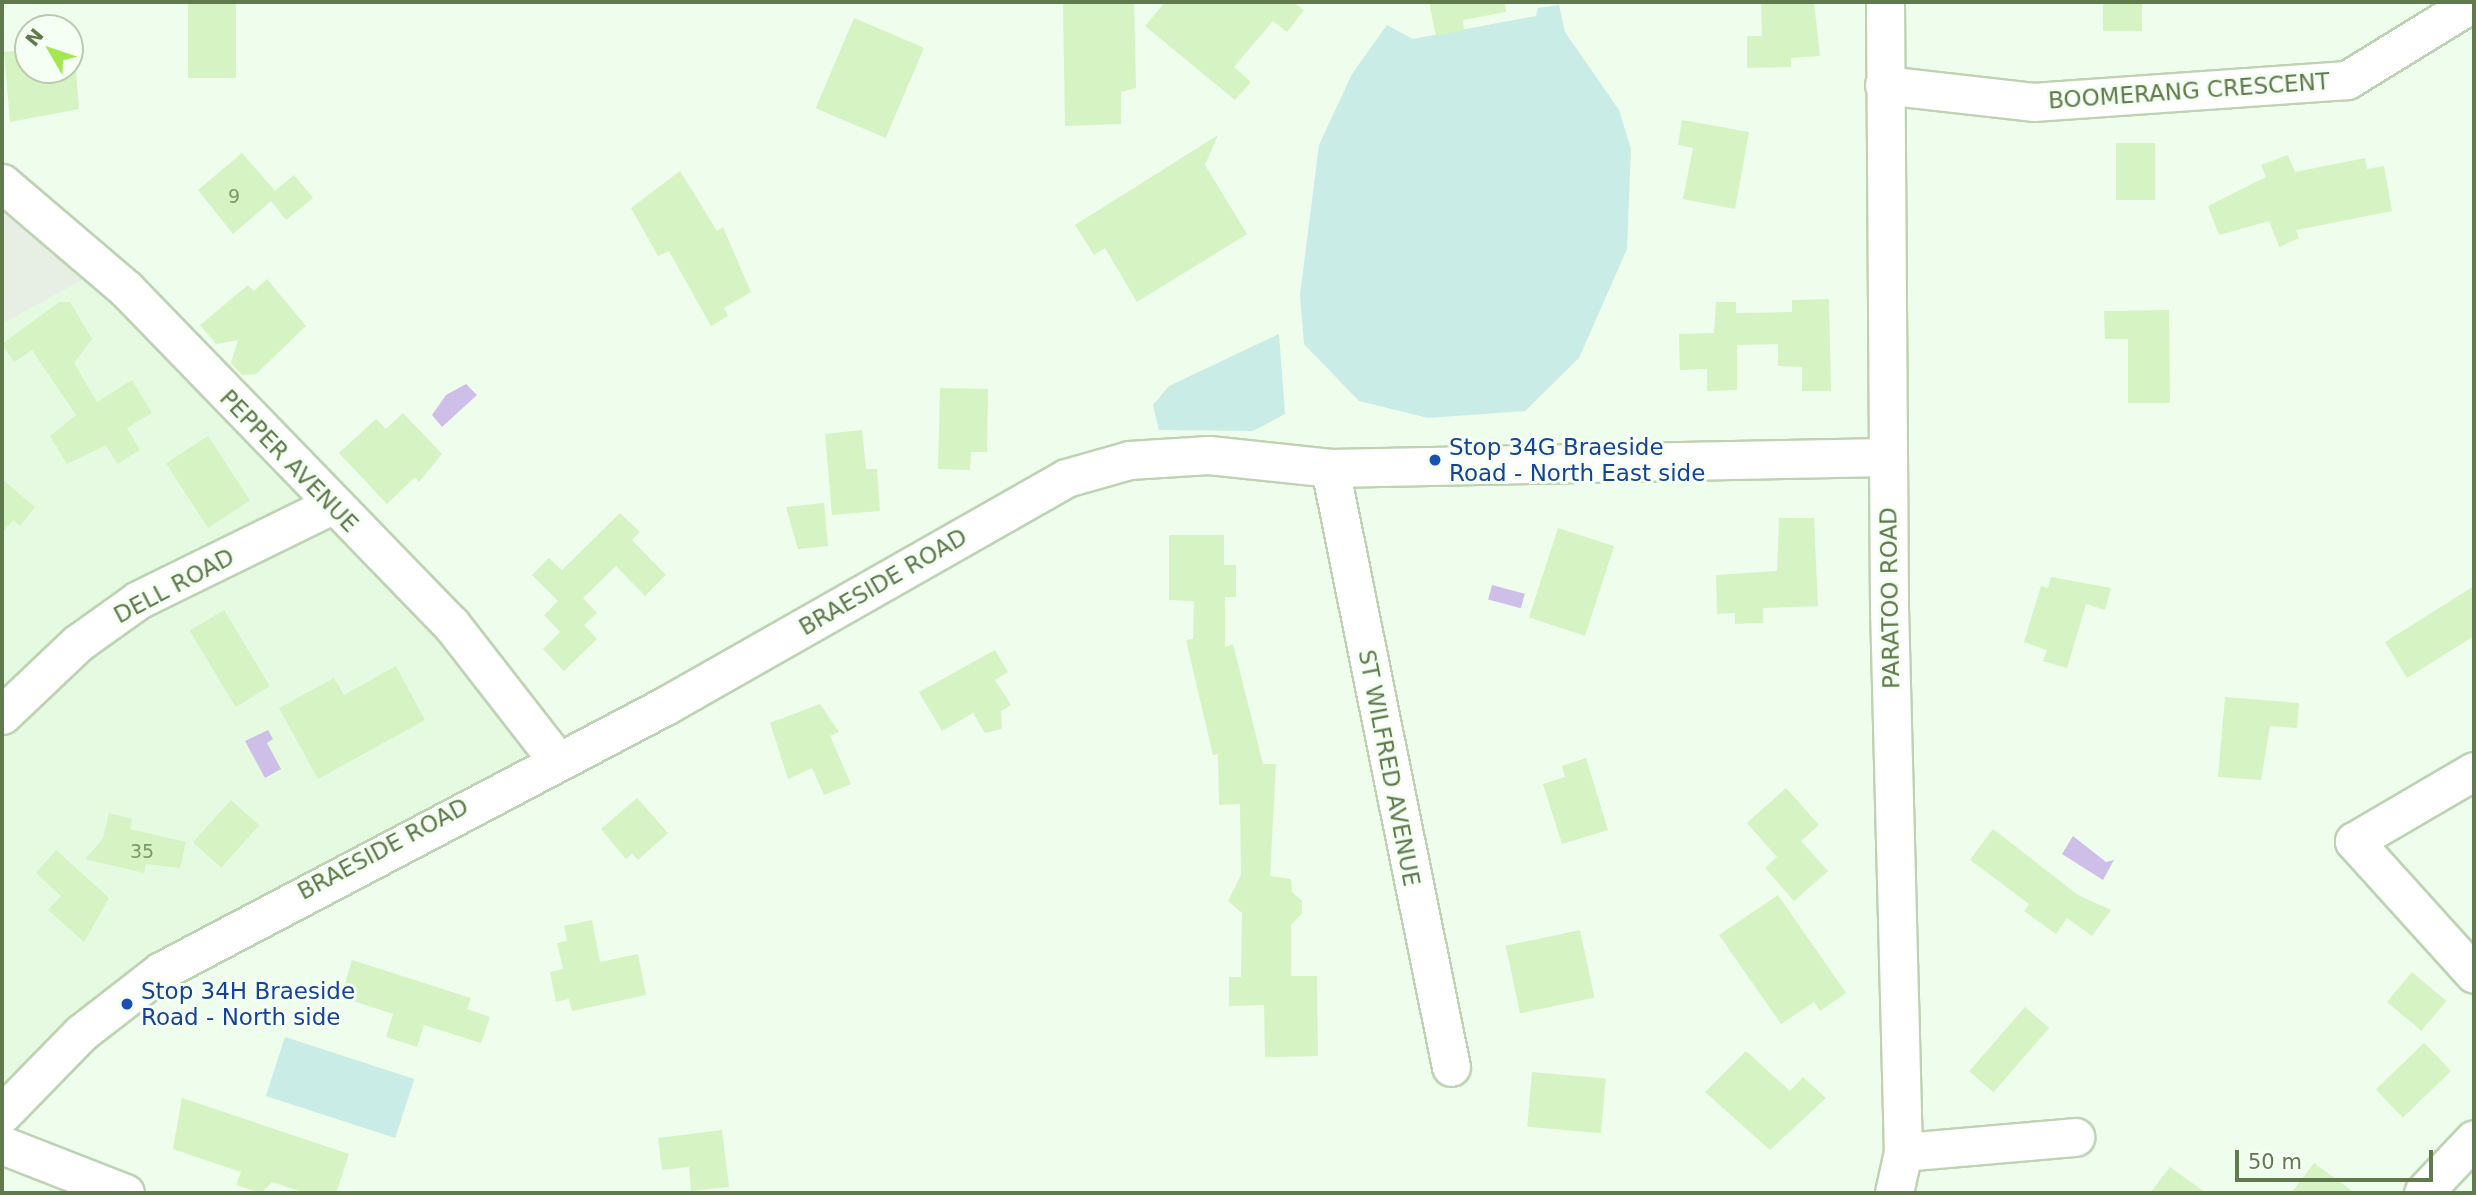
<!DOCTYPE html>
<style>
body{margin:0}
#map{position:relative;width:2476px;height:1195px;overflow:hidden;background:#effdec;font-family:"DejaVu Sans",sans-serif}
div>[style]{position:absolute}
.residential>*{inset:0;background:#e5fae0}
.industrial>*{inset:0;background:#e7efe4}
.green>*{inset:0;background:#c9ece6;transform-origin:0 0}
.water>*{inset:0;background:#cebfe8;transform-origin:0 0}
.building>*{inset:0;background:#d5f3c3;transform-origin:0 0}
.roads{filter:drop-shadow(2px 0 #bdd3b3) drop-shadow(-2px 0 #bdd3b3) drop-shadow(0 2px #bdd3b3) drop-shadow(0 -2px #bdd3b3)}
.minor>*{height:37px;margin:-18.5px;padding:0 18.5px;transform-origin:18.5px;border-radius:18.5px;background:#fff}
.dots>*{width:19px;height:19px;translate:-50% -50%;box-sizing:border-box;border:4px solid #f5fff3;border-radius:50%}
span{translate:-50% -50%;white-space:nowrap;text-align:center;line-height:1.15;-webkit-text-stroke:6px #f5fff3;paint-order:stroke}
.number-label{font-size:19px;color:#7d986a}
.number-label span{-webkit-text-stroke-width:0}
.street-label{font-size:23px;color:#607a4d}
.transit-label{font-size:23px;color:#164399}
.left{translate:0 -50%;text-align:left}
.frame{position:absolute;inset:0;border:4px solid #607a4d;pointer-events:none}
.north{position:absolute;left:14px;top:14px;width:70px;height:70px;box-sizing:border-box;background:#f5fff3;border:2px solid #b9cab1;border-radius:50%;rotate:309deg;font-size:19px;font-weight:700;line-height:28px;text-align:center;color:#607a4d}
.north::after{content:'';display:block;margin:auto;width:24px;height:32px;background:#a4e751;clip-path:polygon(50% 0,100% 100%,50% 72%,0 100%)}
.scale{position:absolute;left:2235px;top:1150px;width:198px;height:32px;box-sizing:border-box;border:4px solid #607a4d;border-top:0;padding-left:9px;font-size:21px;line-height:24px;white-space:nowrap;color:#607a4d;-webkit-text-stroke:5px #f5fff3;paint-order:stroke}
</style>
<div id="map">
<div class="residential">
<i style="clip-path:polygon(102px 269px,556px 759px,252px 917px,2px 1117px,2px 324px)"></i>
</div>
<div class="industrial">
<i style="clip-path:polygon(2px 183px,102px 269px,2px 324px)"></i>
</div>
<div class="green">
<i style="clip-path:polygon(1559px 5px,1565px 32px,1619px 110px,1631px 149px,1627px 249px,1579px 358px,1525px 411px,1428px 418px,1359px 401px,1304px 344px,1300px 295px,1319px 145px,1352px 74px,1387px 25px,1413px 39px,1536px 16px,1538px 8px)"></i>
<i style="clip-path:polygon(1279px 334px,1285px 414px,1253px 431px,1159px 430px,1153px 405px,1169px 386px)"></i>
<i style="left:285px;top:1037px;width:136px;height:62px;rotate:18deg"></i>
</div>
<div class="water">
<i style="clip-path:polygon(466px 384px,477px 395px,442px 427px,432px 415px,446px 395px)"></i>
<i style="left:1492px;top:585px;width:34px;height:15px;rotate:15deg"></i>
<i style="clip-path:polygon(268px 730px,273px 739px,267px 743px,281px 769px,265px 778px,245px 741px)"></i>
<i style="clip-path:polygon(2073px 836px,2106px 862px,2114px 860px,2103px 880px,2062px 854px)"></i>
</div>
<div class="building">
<i style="left:188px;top:2px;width:48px;height:76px"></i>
<i style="clip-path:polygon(1063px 2px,1134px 2px,1136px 88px,1121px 92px,1121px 124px,1065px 126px)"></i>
<i style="clip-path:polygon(1165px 2px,1293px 2px,1304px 10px,1287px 32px,1273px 21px,1234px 67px,1251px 82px,1235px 100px,1145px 26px)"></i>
<i style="clip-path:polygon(1429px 2px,1505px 2px,1506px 12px,1463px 20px,1464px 30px,1436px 36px)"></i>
<i style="clip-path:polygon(1761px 2px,1814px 2px,1820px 56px,1791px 58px,1791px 67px,1747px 68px,1747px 36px,1762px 36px)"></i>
<i style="left:2103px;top:2px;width:39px;height:29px"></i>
<i style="left:854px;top:18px;width:76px;height:98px;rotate:23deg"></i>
<i style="clip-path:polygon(28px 50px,28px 70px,76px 70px,79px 109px,10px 122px,4px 52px)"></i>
<i style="clip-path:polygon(1682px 120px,1749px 132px,1735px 209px,1683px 199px,1693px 148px,1678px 145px)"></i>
<i style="clip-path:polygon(1218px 135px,1205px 165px,1247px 234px,1137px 302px,1105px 248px,1094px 255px,1075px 225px)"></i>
<i style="left:2116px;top:143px;width:39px;height:57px"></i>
<i style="clip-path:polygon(242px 153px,275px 191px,294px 175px,313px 198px,286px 220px,271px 201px,233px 234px,198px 190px)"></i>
<i style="clip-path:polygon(2288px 155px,2295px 172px,2365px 158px,2367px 169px,2384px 166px,2392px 211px,2296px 230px,2299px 238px,2279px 247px,2269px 221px,2219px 235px,2208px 206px,2266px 177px,2261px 165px)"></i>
<i style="clip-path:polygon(680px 171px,717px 231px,723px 227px,751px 292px,724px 308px,728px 316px,711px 326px,669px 251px,658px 256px,631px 208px)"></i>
<i style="clip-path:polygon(267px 279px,306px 326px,256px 374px,242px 375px,231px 363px,238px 340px,216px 344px,200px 325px,248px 285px,254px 291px)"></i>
<i style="clip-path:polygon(1829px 299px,1831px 391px,1802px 391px,1802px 367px,1778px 366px,1778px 344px,1737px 345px,1737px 390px,1707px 391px,1707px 369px,1680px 370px,1679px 334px,1714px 333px,1716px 302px,1736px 302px,1736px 313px,1792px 312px,1792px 300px)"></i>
<i style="clip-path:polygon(59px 302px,70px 302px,92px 339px,74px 363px,97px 402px,132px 380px,152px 413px,127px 428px,140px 450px,117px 464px,106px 445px,67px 464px,50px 436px,76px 415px,32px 350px,14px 362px,2px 344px)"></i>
<i style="clip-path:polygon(2169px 310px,2170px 403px,2128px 403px,2128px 339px,2105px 339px,2104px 311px)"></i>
<i style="clip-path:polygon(940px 388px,988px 389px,987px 452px,971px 452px,970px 470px,938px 469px)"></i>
<i style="clip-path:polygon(403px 413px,442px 454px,419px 482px,415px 477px,387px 504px,339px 453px,376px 419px,386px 429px)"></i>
<i style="clip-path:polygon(862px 430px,866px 469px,877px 469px,880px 511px,832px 515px,825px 434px)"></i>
<i style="left:208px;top:436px;width:77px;height:50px;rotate:57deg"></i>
<i style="clip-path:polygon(2px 479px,35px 507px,20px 526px,13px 520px,2px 533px)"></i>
<i style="clip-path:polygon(824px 503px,828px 546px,798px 549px,786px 507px)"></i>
<i style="clip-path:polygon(620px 513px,640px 532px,632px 540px,666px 575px,645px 596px,616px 566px,583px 598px,597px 613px,584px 625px,597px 639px,564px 671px,543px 649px,560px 632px,544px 615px,558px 601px,532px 575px,549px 558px,562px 570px)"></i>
<i style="clip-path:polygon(1779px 518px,1814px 518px,1818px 606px,1763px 608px,1763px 623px,1735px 624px,1735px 613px,1717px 614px,1716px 575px,1777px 571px)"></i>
<i style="left:1558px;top:528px;width:59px;height:94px;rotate:18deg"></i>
<i style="clip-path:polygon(1169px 535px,1224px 535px,1224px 565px,1236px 565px,1236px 597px,1225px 597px,1225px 647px,1233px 644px,1263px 764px,1276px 764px,1270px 876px,1291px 879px,1292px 892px,1302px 901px,1302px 913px,1291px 925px,1291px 976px,1317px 976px,1318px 1056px,1265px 1057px,1264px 1005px,1229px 1006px,1229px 977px,1241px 977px,1242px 913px,1228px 901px,1241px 875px,1240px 804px,1219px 805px,1218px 754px,1213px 755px,1186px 640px,1193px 639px,1194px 601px,1169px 600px)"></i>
<i style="clip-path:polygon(2051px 577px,2111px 588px,2105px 610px,2086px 604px,2067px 668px,2043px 661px,2047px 650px,2024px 642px,2041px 586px,2048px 588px)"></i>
<i style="clip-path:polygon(2474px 586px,2474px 636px,2407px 678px,2385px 642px)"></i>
<i style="left:224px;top:610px;width:89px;height:40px;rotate:59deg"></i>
<i style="clip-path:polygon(995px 650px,1008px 672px,995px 680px,1011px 705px,1001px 711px,1002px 729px,985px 733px,973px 713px,942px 731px,919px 692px)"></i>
<i style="clip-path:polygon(396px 666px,425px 720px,318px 779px,279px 708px,334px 678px,344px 695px)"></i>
<i style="clip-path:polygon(2225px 697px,2299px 703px,2297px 728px,2270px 726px,2261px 780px,2218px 777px)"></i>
<i style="clip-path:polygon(820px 704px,839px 732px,830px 736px,851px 784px,824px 795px,812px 768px,788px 779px,770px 723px)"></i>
<i style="clip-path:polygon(1586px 758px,1608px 830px,1562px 844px,1543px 784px,1565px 777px,1562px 766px)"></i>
<i style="clip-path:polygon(1786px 788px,1819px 825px,1801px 841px,1828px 871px,1794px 901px,1765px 868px,1777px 857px,1747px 823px)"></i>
<i style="clip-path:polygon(637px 798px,668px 833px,638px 860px,632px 853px,626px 859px,601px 829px)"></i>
<i style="left:231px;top:800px;width:38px;height:57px;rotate:42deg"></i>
<i style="clip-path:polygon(109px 813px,132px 819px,130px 829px,186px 842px,180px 868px,146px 864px,144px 873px,85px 859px,103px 839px)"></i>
<i style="clip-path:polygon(1993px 829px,2078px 895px,2111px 910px,2092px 936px,2067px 918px,2056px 934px,2024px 911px,2029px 904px,1970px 860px)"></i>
<i style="clip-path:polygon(56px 850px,109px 898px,84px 942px,48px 910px,61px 896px,36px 873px)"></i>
<i style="clip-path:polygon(1778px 895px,1846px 993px,1820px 1011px,1814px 1002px,1781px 1024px,1719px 935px)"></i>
<i style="clip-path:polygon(592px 920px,600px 962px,638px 954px,646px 995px,572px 1011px,569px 999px,556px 1002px,550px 972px,563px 969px,557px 943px,567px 941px,564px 926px)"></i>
<i style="left:1580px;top:930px;width:69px;height:76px;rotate:78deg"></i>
<i style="clip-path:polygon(352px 960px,471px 998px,467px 1009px,490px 1017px,481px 1043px,424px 1025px,417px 1047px,386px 1037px,393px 1014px,341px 997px)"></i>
<i style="left:2412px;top:972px;width:45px;height:39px;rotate:40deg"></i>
<i style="left:2025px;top:1007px;width:32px;height:85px;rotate:41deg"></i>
<i style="left:2424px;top:1043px;width:39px;height:67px;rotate:46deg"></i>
<i style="clip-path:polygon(1746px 1051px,1790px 1091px,1803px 1077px,1826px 1098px,1770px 1150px,1705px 1092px)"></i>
<i style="left:1532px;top:1072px;width:74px;height:55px;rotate:5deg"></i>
<i style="clip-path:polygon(182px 1098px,349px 1154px,336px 1193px,305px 1193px,272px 1182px,261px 1193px,236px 1185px,241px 1172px,173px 1149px)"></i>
<i style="clip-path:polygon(722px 1130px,729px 1187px,691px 1191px,689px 1167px,662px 1170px,658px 1138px)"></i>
<i style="clip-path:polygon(2314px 1163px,2355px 1193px,2291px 1193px)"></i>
<i style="clip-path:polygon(2170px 1167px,2206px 1193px,2150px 1193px)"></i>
</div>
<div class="roads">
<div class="minor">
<i style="left:1885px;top:2px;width:605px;rotate:89.62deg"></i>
<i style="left:1889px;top:607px;width:545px;rotate:88.53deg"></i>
<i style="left:1903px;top:1152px;width:42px;rotate:102.4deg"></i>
<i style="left:1884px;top:85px;width:150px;rotate:6.5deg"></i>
<i style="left:2033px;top:102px;width:315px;rotate:-4deg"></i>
<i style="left:2347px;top:80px;width:149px;rotate:-31.6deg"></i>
<i style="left:2px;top:183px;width:163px;rotate:40.5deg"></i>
<i style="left:126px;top:289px;width:467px;rotate:45.9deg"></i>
<i style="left:451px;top:624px;width:171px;rotate:52.1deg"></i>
<i style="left:1330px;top:468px;width:611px;rotate:78.58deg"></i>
<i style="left:2px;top:715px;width:105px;rotate:-43.5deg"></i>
<i style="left:78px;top:643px;width:74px;rotate:-35.6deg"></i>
<i style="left:138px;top:600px;width:214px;rotate:-26.1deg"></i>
<i style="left:2474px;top:771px;width:139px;rotate:149.7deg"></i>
<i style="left:2354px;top:841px;width:179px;rotate:47.9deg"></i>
<i style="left:2px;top:1114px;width:113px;rotate:-45.7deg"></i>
<i style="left:81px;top:1033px;width:101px;rotate:-37.8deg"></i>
<i style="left:161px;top:971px;width:569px;rotate:-27.74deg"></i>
<i style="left:665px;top:706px;width:461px;rotate:-29.6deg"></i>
<i style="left:1066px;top:478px;width:66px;rotate:-15.9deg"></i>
<i style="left:1129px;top:460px;width:80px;rotate:-3.6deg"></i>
<i style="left:1209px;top:455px;width:122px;rotate:6.1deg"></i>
<i style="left:1330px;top:468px;width:557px;rotate:-1.13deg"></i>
<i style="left:2px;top:1145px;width:132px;rotate:21.3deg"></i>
<i style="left:1903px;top:1152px;width:173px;rotate:-5deg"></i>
<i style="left:2423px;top:1193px;width:74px;rotate:-46.6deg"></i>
</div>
</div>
<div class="dots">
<i style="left:1435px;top:460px;background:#1a4fb4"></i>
<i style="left:127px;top:1004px;background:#1a4fb4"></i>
</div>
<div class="number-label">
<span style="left:234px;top:197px">9</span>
<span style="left:142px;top:852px">35</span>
</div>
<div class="street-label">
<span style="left:2189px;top:91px;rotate:-4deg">BOOMERANG CRESCENT</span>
<span style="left:289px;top:461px;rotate:46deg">PEPPER AVENUE</span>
<span style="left:883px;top:582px;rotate:-30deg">BRAESIDE ROAD</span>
<span style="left:174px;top:586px;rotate:-28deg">DELL ROAD</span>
<span style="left:1890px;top:598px;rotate:-91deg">PARATOO ROAD</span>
<span style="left:1389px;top:768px;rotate:79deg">ST WILFRED AVENUE</span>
<span style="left:383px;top:849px;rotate:-28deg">BRAESIDE ROAD</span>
</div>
<div class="transit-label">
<span class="left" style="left:1449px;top:460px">Stop 34G Braeside<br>Road - North East side</span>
<span class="left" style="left:141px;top:1004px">Stop 34H Braeside<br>Road - North side</span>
</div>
<div class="frame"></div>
<div class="north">N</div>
<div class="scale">50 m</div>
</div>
